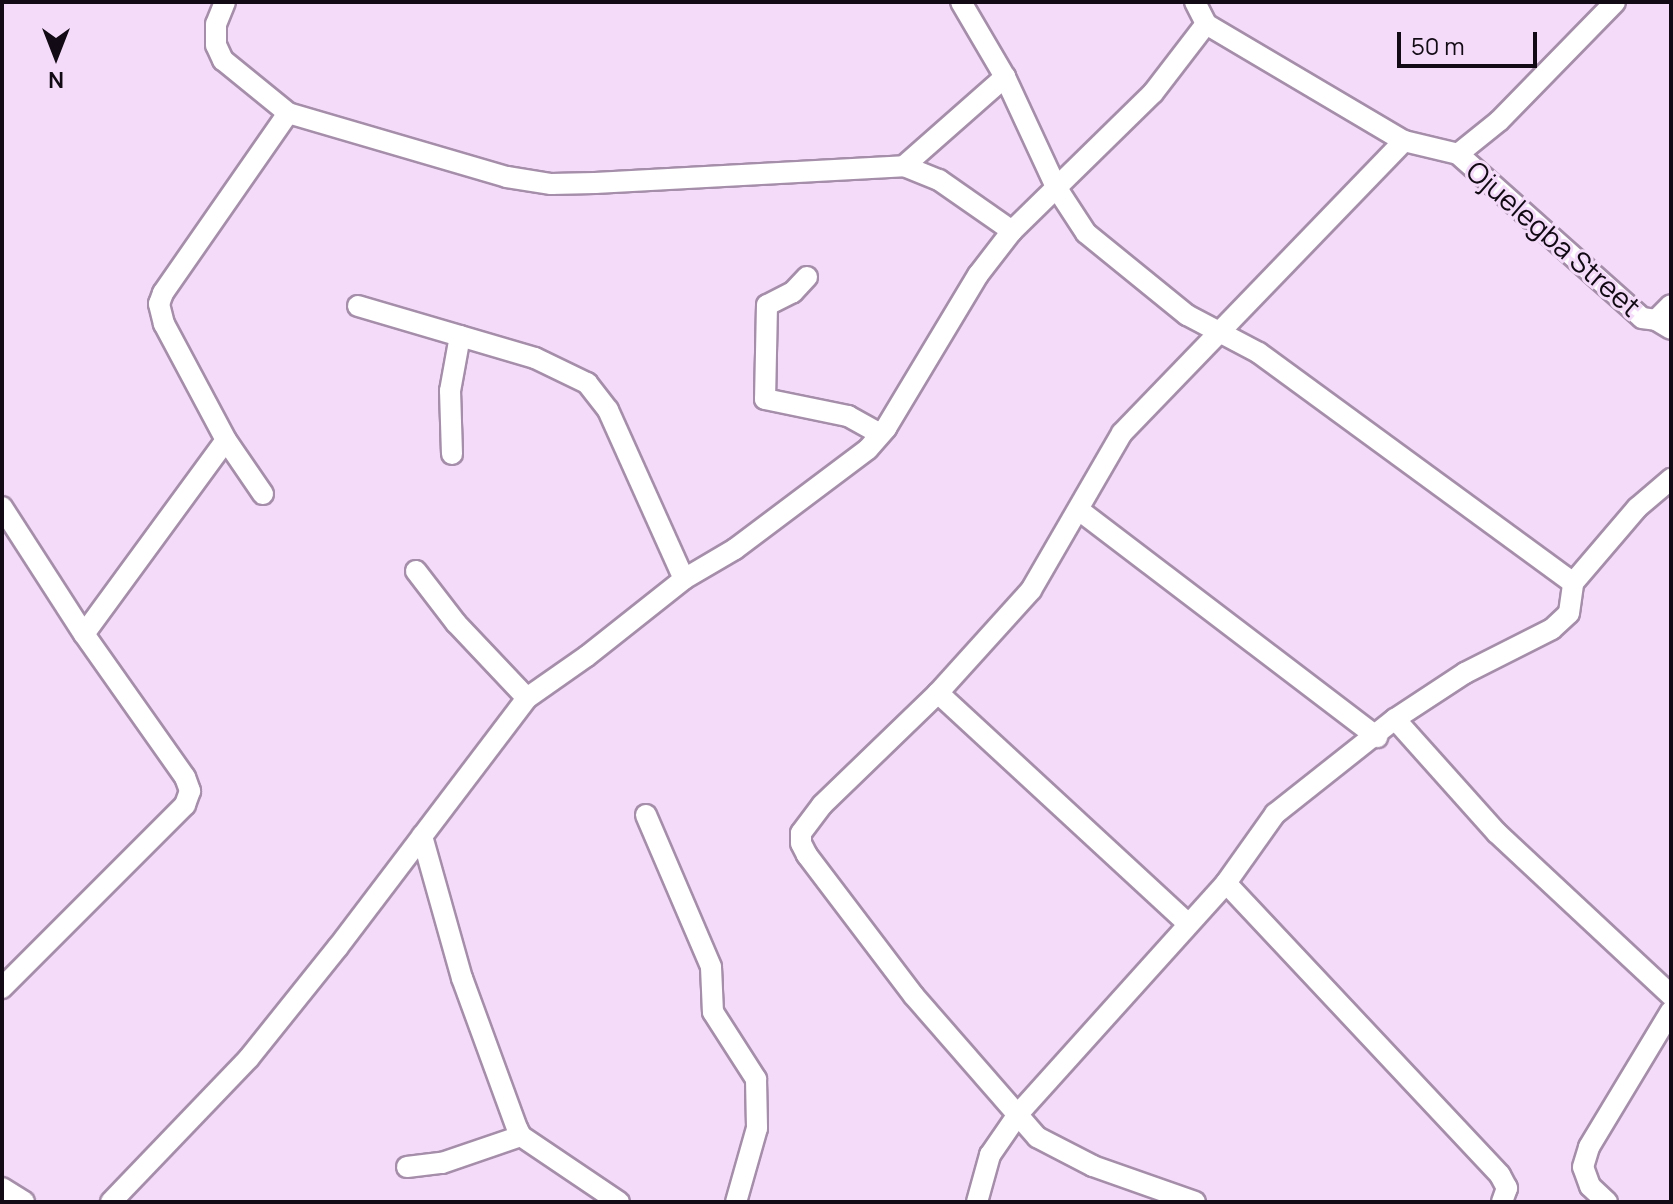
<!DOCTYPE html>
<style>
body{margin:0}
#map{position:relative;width:1673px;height:1204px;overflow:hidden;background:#f4dbf9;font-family:Manrope,sans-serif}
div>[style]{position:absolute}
.roads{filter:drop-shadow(2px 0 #a58ea9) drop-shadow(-2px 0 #a58ea9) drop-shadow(0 2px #a58ea9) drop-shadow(0 -2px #a58ea9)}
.street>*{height:20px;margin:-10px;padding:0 10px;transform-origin:10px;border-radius:10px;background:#fff}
span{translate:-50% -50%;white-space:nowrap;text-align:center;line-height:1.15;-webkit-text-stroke:6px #f4dbf9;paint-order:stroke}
.street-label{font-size:28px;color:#120a14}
.frame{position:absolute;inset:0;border:4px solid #120a14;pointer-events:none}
.north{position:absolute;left:16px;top:16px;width:80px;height:80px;-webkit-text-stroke:6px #f4dbf9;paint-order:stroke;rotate:180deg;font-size:22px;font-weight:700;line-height:32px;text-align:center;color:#120a14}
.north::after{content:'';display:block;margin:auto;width:28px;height:36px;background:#120a14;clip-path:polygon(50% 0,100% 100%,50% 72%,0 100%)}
.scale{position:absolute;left:1397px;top:32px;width:140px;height:36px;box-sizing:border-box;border:4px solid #120a14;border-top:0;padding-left:10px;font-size:24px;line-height:28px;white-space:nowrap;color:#120a14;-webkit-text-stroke:6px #f4dbf9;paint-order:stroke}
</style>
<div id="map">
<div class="roads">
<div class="street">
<i style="left:225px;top:2px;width:24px;rotate:112deg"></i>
<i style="left:216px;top:24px;width:21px;rotate:90deg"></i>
<i style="left:216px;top:45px;width:17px;rotate:65deg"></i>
<i style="left:223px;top:60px;width:84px;rotate:39.2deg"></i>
<i style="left:288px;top:113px;width:228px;rotate:16.3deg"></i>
<i style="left:507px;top:177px;width:45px;rotate:9deg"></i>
<i style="left:551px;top:184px;width:44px;rotate:-1.3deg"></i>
<i style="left:595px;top:183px;width:309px;rotate:-3.1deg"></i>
<i style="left:904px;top:166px;width:38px;rotate:22deg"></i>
<i style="left:939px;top:180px;width:89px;rotate:34.9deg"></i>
<i style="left:961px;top:2px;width:87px;rotate:59.6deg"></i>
<i style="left:1005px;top:77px;width:121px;rotate:65.1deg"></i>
<i style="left:1056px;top:187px;width:55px;rotate:56.9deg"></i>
<i style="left:1086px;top:233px;width:130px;rotate:39.1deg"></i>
<i style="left:1187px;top:315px;width:81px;rotate:27.8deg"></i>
<i style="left:1259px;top:353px;width:389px;rotate:36.2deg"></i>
<i style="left:1195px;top:2px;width:25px;rotate:63deg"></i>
<i style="left:1206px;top:24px;width:230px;rotate:30.6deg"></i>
<i style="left:1404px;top:141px;width:56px;rotate:13.5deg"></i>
<i style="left:1458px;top:154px;width:246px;rotate:41.7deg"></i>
<i style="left:1642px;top:318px;width:14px;rotate:8deg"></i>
<i style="left:1656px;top:320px;width:17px;rotate:31deg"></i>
<i style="left:1458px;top:154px;width:53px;rotate:-38.8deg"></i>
<i style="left:1499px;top:121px;width:166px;rotate:-45.7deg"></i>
<i style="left:904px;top:166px;width:135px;rotate:-41.4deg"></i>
<i style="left:807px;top:277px;width:21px;rotate:133deg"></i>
<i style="left:793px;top:292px;width:29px;rotate:153deg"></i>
<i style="left:767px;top:305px;width:94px;rotate:91.2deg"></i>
<i style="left:765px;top:399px;width:85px;rotate:11.6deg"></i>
<i style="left:848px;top:416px;width:37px;rotate:29deg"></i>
<i style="left:358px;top:306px;width:184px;rotate:16.4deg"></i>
<i style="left:535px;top:358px;width:58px;rotate:25.7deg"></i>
<i style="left:587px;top:383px;width:34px;rotate:52deg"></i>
<i style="left:608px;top:410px;width:185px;rotate:65.8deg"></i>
<i style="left:1656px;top:320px;width:21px;rotate:-45deg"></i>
<i style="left:452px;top:454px;width:63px;rotate:-91.8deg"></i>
<i style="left:450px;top:391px;width:56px;rotate:-79.7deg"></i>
<i style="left:263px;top:494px;width:65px;rotate:-124.4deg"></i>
<i style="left:226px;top:440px;width:132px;rotate:-118.1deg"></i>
<i style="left:164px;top:324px;width:21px;rotate:-104deg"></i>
<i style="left:159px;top:304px;width:12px;rotate:-70deg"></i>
<i style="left:163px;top:293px;width:219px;rotate:-55.2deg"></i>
<i style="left:2px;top:507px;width:151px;rotate:57.2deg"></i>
<i style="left:84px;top:634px;width:175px;rotate:54.8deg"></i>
<i style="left:185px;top:777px;width:15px;rotate:70deg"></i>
<i style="left:190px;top:791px;width:15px;rotate:110deg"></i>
<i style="left:185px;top:805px;width:259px;rotate:135deg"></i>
<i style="left:1079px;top:510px;width:375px;rotate:37.3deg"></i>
<i style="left:416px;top:571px;width:66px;rotate:52.4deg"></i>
<i style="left:456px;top:623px;width:103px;rotate:46.6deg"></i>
<i style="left:84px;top:634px;width:240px;rotate:-53.8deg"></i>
<i style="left:938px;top:693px;width:340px;rotate:42.7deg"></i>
<i style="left:1395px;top:719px;width:153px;rotate:48.2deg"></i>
<i style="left:1497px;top:833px;width:238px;rotate:43deg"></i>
<i style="left:646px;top:815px;width:165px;rotate:66.8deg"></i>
<i style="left:711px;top:967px;width:45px;rotate:87.5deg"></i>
<i style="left:713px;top:1012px;width:80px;rotate:57.3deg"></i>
<i style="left:756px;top:1079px;width:49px;rotate:88.8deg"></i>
<i style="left:757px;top:1128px;width:77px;rotate:105.8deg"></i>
<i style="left:422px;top:836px;width:148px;rotate:74.3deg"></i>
<i style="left:462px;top:978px;width:160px;rotate:69.9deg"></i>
<i style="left:517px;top:1128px;width:9px;rotate:63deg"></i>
<i style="left:521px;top:1136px;width:118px;rotate:34deg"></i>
<i style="left:1226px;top:883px;width:400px;rotate:46.8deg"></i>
<i style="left:1500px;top:1175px;width:15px;rotate:62deg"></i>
<i style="left:1507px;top:1188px;width:15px;rotate:110deg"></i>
<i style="left:407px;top:1167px;width:35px;rotate:-7deg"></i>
<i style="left:442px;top:1163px;width:83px;rotate:-18.9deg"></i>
<i style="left:2px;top:1188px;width:26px;rotate:32deg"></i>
<i style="left:111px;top:1202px;width:199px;rotate:-46.2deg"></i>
<i style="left:249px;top:1058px;width:142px;rotate:-51.3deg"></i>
<i style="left:338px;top:947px;width:313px;rotate:-52.8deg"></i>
<i style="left:527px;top:698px;width:73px;rotate:-35deg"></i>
<i style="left:587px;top:656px;width:124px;rotate:-38.4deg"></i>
<i style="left:684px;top:579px;width:59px;rotate:-30.5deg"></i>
<i style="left:735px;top:549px;width:166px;rotate:-36.9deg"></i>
<i style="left:868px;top:449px;width:28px;rotate:-49deg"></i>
<i style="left:886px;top:428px;width:179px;rotate:-59deg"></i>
<i style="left:978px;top:275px;width:56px;rotate:-52.3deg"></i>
<i style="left:1012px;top:231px;width:197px;rotate:-44.4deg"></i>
<i style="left:1153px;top:93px;width:87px;rotate:-52.5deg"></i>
<i style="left:977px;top:1202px;width:49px;rotate:-74.5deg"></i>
<i style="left:990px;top:1155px;width:51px;rotate:-55.4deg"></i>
<i style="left:1019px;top:1113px;width:309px;rotate:-48deg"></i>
<i style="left:1226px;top:883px;width:85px;rotate:-54.6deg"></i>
<i style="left:1275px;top:814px;width:153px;rotate:-38.4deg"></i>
<i style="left:1395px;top:719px;width:84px;rotate:-33.3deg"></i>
<i style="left:1465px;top:673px;width:97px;rotate:-26.8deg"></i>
<i style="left:1552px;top:629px;width:23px;rotate:-43deg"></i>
<i style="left:1569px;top:613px;width:30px;rotate:-82deg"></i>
<i style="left:1573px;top:583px;width:99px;rotate:-49.5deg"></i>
<i style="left:1637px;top:508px;width:45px;rotate:-40.5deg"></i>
<i style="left:1195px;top:1202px;width:108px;rotate:-160.6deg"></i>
<i style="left:1093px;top:1166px;width:63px;rotate:-152.6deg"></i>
<i style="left:1037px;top:1137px;width:187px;rotate:-131.1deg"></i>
<i style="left:914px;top:996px;width:177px;rotate:-127.2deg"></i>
<i style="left:807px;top:855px;width:13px;rotate:-117deg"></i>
<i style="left:801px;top:843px;width:10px;rotate:-90deg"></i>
<i style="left:801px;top:833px;width:35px;rotate:-53deg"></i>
<i style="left:822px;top:805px;width:161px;rotate:-44deg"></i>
<i style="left:938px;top:693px;width:139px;rotate:-47.9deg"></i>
<i style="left:1031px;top:590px;width:181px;rotate:-59.9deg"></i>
<i style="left:1122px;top:433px;width:406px;rotate:-46deg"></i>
<i style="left:1607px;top:1202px;width:23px;rotate:-137deg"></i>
<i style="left:1590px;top:1186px;width:20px;rotate:-110deg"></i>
<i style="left:1583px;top:1167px;width:21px;rotate:-73deg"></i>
<i style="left:1589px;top:1147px;width:159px;rotate:-58.9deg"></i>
</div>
</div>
<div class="street-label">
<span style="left:1554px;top:238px;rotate:41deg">Ojuelegba Street</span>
</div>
<div class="frame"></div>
<div class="north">N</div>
<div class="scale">50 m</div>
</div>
